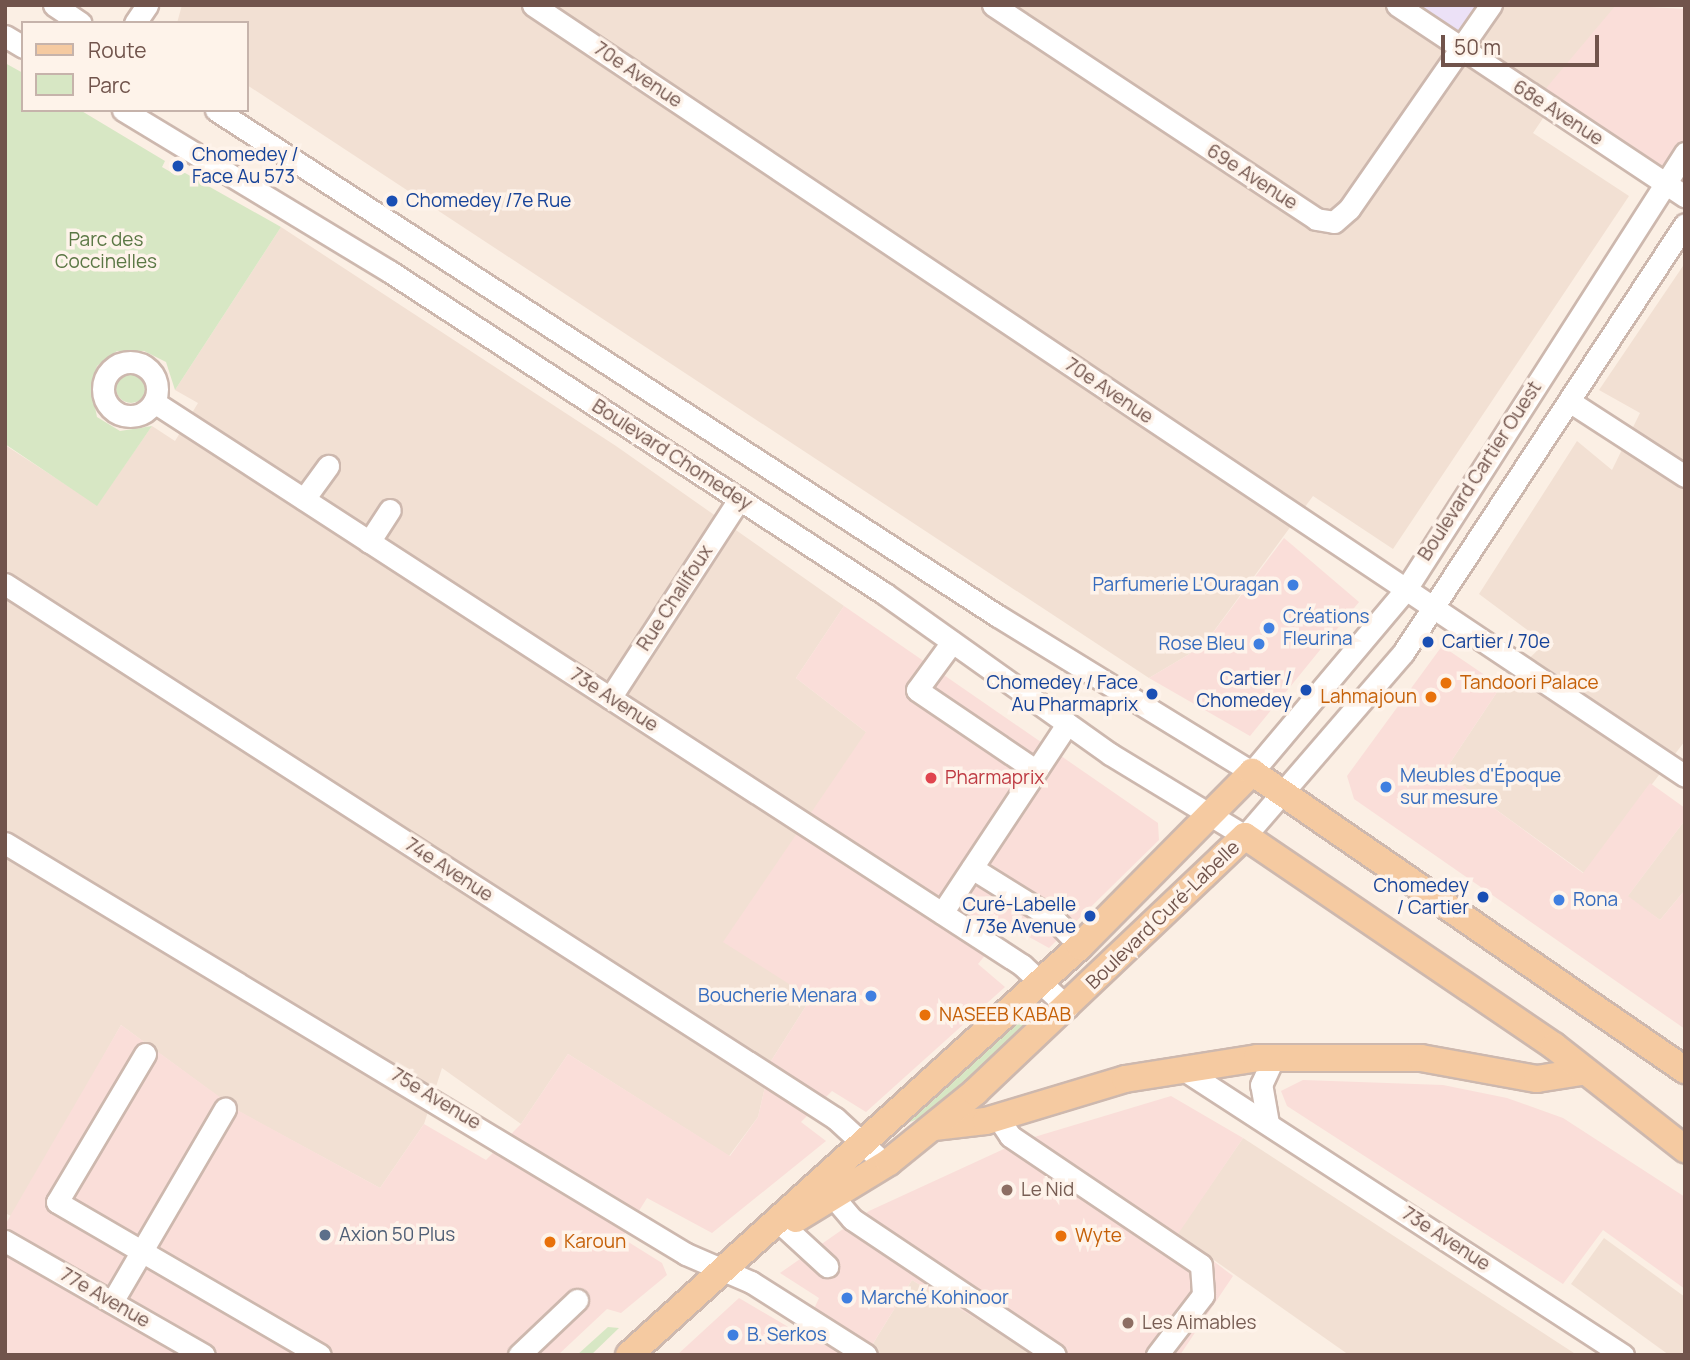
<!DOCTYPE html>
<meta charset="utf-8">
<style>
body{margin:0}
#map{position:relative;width:1690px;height:1360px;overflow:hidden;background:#fbefe4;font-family:Manrope,sans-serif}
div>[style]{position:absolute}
.residential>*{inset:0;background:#f2e0d3}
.commercial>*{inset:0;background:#faded9}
.education>*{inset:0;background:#ece1f7}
.green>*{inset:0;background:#d7e7c4}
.round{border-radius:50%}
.roads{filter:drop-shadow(2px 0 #cdb8ae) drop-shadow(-2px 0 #cdb8ae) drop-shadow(0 2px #cdb8ae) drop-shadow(0 -2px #cdb8ae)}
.minor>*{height:21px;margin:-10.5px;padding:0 10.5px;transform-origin:10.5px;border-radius:10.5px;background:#fff}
.minor>.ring{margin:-10.5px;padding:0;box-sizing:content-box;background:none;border:21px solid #fff;border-radius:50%}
.major>*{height:26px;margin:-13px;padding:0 13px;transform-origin:13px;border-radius:13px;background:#f5caa1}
.dots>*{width:19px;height:19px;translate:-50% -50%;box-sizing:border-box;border:4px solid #fef3ea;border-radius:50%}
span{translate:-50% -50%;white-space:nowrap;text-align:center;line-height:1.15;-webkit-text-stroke:7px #fef3ea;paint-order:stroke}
.street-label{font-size:19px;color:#71544c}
.transit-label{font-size:19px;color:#164399}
.left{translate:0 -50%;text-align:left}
.right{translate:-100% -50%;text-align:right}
.park-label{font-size:19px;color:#5a7744}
.shop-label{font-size:19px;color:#366cbe}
.food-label{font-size:19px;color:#c56008}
.health-label{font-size:19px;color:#be3a42}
.education-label{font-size:19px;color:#785e54}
.service-label{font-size:19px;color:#4e5e75}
.frame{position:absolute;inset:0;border:7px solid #71544c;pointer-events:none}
.legend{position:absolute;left:21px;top:21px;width:228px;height:91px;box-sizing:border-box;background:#fef3ea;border:2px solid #c6b3ab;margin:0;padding:9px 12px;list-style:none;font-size:21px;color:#71544c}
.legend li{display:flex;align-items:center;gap:14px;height:35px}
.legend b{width:35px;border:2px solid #c6b3ab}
.scale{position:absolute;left:1441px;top:35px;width:158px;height:32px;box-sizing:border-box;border:4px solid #71544c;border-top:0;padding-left:9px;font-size:21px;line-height:24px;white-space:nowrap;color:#71544c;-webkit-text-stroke:5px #fef3ea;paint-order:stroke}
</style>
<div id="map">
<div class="residential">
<i style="clip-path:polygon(182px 5px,1620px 5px,1533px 133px,1629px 196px,1393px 549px,1313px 496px,1203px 646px,1149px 678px,247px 85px,247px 23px,177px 23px)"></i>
<i style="clip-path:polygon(281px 227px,616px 446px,844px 606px,796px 678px,866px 732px,811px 998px,771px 1061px,758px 1117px,729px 1156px,568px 1054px,521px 1124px,442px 1068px,424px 1124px,380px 1188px,238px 1111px,121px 1025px,13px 1217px,5px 1213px,5px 445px,97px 505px,152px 426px,175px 441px,198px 403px,175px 390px)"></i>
<i style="clip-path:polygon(1685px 263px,1685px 741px,1584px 873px,1444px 772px,1501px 686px,1545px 643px,1479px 594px,1577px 441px,1612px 470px,1640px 413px,1599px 390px)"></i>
<i style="clip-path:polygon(1685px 820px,1685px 890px,1660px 920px,1627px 897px)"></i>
<i style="clip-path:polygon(1243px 1138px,1577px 1355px,1349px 1355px,1177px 1234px)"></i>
<i style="clip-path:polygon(1604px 1238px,1685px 1297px,1685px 1355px,1669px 1355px,1571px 1284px)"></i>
<i style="clip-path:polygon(912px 1280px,1036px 1355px,866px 1355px)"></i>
</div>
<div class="commercial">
<i style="clip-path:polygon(1616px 5px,1685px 9px,1685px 153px,1665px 183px,1537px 99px)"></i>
<i style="clip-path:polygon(1284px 538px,1359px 602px,1250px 736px,1149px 678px,1203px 646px)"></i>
<i style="clip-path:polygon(844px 606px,1158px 823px,1159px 840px,1049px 948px,1009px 926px,978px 964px,1005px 987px,866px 1112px,832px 1091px,801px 1122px,826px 1141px,712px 1233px,647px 1198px,622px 1238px,662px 1263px,667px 1275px,621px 1313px,607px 1309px,558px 1355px,5px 1355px,5px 1225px,121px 1025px,239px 1111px,380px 1188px,424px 1124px,486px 1160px,521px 1124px,568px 1054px,730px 1156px,758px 1117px,771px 1061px,811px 998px,723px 942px,866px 732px,796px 678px)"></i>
<i style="clip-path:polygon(1442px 646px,1501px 686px,1444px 772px,1583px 873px,1650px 783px,1685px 808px,1685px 820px,1628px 896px,1660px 920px,1685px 890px,1685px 1029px,1354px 799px,1347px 776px)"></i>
<i style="clip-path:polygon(1303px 1080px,1443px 1085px,1507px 1098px,1563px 1118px,1685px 1197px,1685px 1289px,1603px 1230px,1563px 1284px,1287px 1106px,1281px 1091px)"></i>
<i style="clip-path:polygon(1171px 1096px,1243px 1138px,1178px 1234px,1233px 1276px,1180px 1355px,1036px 1355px,912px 1280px,866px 1355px,677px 1355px,739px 1298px,802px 1335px,819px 1298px,780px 1273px,869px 1211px,1021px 1141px)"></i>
</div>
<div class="education">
<i style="clip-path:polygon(1397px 5px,1492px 5px,1462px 49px)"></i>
</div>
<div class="green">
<i style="clip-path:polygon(5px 63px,23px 73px,23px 110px,80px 110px,165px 161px,162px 167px,174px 174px,178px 169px,281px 227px,175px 390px,166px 362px,144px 351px,117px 351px,97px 366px,91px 387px,97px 417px,120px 431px,152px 426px,97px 506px,5px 444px)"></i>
<i class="round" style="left:116px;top:373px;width:30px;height:30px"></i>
<i style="clip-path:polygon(1021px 1017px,1028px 1025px,928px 1115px,897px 1127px)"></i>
<i style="clip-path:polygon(608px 1327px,619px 1328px,591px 1355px,577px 1355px)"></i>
</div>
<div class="roads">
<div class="minor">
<i style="left:54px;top:5px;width:32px;rotate:34deg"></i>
<i style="left:533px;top:5px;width:1386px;rotate:33.79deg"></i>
<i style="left:993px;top:5px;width:387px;rotate:33.5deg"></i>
<i style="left:1316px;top:219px;width:18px;rotate:9deg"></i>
<i style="left:1334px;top:222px;width:20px;rotate:-41deg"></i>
<i style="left:1349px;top:209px;width:249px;rotate:-55.2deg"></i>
<i style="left:1397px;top:5px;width:346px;rotate:33.6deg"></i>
<i style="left:135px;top:23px;width:22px;rotate:-56deg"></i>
<i style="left:5px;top:36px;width:21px;rotate:31deg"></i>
<i style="left:123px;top:110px;width:311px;rotate:31.2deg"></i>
<i style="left:389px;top:271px;width:592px;rotate:33.07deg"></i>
<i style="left:885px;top:594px;width:276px;rotate:35.4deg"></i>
<i style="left:1110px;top:754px;width:158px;rotate:31.3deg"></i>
<i style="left:1245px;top:836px;width:242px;rotate:-49.2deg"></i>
<i style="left:1403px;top:653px;width:513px;rotate:-56.68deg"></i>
<i style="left:216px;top:110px;width:931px;rotate:32.91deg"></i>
<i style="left:998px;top:616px;width:298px;rotate:31.6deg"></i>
<i style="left:1252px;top:772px;width:239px;rotate:-49.9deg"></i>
<i style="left:1406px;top:589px;width:518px;rotate:-57.38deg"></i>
<i class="ring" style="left:103px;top:362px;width:33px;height:33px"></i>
<i style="left:1569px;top:401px;width:138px;rotate:32.9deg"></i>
<i style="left:154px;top:402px;width:1035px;rotate:32.97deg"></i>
<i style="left:1022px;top:965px;width:62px;rotate:43deg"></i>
<i style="left:304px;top:499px;width:41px;rotate:-54deg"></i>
<i style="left:369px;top:542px;width:38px;rotate:-57deg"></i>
<i style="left:5px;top:584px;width:987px;rotate:32.76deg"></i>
<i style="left:835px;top:1118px;width:68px;rotate:42.6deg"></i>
<i style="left:952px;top:642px;width:59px;rotate:126.1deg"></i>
<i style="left:917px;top:690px;width:143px;rotate:34.1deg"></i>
<i style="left:610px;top:698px;width:237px;rotate:-57deg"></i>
<i style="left:5px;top:843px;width:795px;rotate:31.11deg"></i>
<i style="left:686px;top:1254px;width:71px;rotate:23.3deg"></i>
<i style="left:751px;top:1282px;width:136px;rotate:32.4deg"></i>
<i style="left:972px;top:868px;width:97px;rotate:31.9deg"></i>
<i style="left:1054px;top:919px;width:37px;rotate:46deg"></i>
<i style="left:942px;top:913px;width:227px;rotate:-56.5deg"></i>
<i style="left:145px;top:1054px;width:172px;rotate:120.7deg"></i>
<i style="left:57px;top:1202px;width:304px;rotate:30.2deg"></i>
<i style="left:1181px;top:1068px;width:527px;rotate:33deg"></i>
<i style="left:998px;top:1118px;width:22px;rotate:56deg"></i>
<i style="left:1010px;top:1136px;width:230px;rotate:34deg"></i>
<i style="left:1201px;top:1265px;width:30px;rotate:86deg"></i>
<i style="left:1203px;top:1295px;width:76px;rotate:127.5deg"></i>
<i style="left:1268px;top:1123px;width:39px;rotate:-100deg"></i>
<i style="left:1261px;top:1085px;width:31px;rotate:-65deg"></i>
<i style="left:824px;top:1186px;width:43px;rotate:49.7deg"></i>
<i style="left:852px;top:1219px;width:244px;rotate:33.8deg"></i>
<i style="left:778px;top:1221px;width:67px;rotate:42.6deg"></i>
<i style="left:5px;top:1241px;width:229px;rotate:29.8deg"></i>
<i style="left:112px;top:1302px;width:224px;rotate:-59.7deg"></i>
<i style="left:519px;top:1355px;width:80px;rotate:-43.5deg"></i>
</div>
<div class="major">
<i style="left:934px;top:1127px;width:52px;rotate:-6.6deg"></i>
<i style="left:986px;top:1121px;width:145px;rotate:-16.8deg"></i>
<i style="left:1125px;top:1079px;width:134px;rotate:-9deg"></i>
<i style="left:1257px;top:1058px;width:164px"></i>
<i style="left:1421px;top:1058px;width:118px;rotate:10.3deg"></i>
<i style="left:1537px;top:1079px;width:45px;rotate:-9deg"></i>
<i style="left:796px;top:1219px;width:109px;rotate:-31.5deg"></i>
<i style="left:889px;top:1162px;width:111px;rotate:-39.1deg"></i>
<i style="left:975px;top:1092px;width:372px;rotate:-43.5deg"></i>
<i style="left:1245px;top:836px;width:374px;rotate:34.2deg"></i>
<i style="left:1554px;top:1046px;width:167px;rotate:38.2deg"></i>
<i style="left:629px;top:1355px;width:609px;rotate:-42.2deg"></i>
<i style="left:1080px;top:946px;width:245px;rotate:-45.3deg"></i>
<i style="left:1252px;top:772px;width:526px;rotate:34.54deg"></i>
</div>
</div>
<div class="dots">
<i style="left:178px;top:166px;background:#1a4fb4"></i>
<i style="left:392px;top:201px;background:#1a4fb4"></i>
<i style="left:1293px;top:585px;background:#3f7fe0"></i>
<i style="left:1269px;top:628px;background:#3f7fe0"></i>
<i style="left:1428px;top:642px;background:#1a4fb4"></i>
<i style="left:1259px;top:644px;background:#3f7fe0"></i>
<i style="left:1446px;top:683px;background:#e8710a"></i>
<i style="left:1306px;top:690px;background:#1a4fb4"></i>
<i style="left:1152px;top:694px;background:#1a4fb4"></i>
<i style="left:1431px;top:697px;background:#e8710a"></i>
<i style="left:931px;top:778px;background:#e0444e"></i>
<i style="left:1386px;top:787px;background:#3f7fe0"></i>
<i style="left:1483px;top:897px;background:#1a4fb4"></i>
<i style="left:1559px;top:900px;background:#3f7fe0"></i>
<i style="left:1090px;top:916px;background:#1a4fb4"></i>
<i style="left:871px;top:996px;background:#3f7fe0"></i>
<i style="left:925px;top:1015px;background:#e8710a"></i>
<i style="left:1007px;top:1190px;background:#8d6e63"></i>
<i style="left:325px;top:1235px;background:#5c6f8a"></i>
<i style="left:1061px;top:1236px;background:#e8710a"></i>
<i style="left:550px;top:1242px;background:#e8710a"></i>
<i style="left:847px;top:1298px;background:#3f7fe0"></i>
<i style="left:1128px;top:1323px;background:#8d6e63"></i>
<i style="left:733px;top:1335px;background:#3f7fe0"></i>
</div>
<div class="street-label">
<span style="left:638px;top:75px;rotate:34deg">70e Avenue</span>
<span style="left:1558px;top:113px;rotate:33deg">68e Avenue</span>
<span style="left:1252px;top:177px;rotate:33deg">69e Avenue</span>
<span style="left:1109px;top:391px;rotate:34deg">70e Avenue</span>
<span style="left:672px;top:455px;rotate:33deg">Boulevard Chomedey</span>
<span style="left:1480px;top:471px;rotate:-57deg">Boulevard Cartier Ouest</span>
<span style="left:675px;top:598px;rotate:-57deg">Rue Chalifoux</span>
<span style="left:614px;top:700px;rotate:33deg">73e Avenue</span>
<span style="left:449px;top:870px;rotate:33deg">74e Avenue</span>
<span style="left:1163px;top:915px;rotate:-44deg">Boulevard Curé-Labelle</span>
<span style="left:436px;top:1099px;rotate:31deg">75e Avenue</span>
<span style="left:1446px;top:1239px;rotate:33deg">73e Avenue</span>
<span style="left:105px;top:1298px;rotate:30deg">77e Avenue</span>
</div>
<div class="transit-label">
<span class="left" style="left:192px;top:166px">Chomedey /<br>Face Au 573</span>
<span class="left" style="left:406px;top:201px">Chomedey /7e Rue</span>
<span class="left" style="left:1442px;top:642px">Cartier / 70e</span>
<span class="right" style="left:1292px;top:690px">Cartier /<br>Chomedey</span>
<span class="right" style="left:1138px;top:694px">Chomedey / Face<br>Au Pharmaprix</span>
<span class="right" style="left:1469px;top:897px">Chomedey<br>/ Cartier</span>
<span class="right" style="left:1076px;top:916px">Curé-Labelle<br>/ 73e Avenue</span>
</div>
<div class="park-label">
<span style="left:106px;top:251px">Parc des<br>Coccinelles</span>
</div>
<div class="shop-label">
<span class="right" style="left:1279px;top:585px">Parfumerie L'Ouragan</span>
<span class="left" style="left:1283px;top:628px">Créations<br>Fleurina</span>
<span class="right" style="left:1245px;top:644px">Rose Bleu</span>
<span class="left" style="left:1400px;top:787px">Meubles d'Époque<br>sur mesure</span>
<span class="left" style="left:1573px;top:900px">Rona</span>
<span class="right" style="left:857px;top:996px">Boucherie Menara</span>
<span class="left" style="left:861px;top:1298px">Marché Kohinoor</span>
<span class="left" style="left:747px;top:1335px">B. Serkos</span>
</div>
<div class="food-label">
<span class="left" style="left:1460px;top:683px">Tandoori Palace</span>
<span class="right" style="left:1417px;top:697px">Lahmajoun</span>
<span class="left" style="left:939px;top:1015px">NASEEB KABAB</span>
<span class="left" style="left:1075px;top:1236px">Wyte</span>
<span class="left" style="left:564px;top:1242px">Karoun</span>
</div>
<div class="health-label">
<span class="left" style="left:945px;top:778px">Pharmaprix</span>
</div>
<div class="education-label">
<span class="left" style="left:1021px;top:1190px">Le Nid</span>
<span class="left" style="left:1142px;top:1323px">Les Aimables</span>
</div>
<div class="service-label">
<span class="left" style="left:339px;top:1235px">Axion 50 Plus</span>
</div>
<div class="frame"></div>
<ul class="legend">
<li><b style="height:9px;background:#f5caa1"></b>Route</li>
<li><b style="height:19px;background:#d7e7c4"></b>Parc</li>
</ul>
<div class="scale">50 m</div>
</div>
